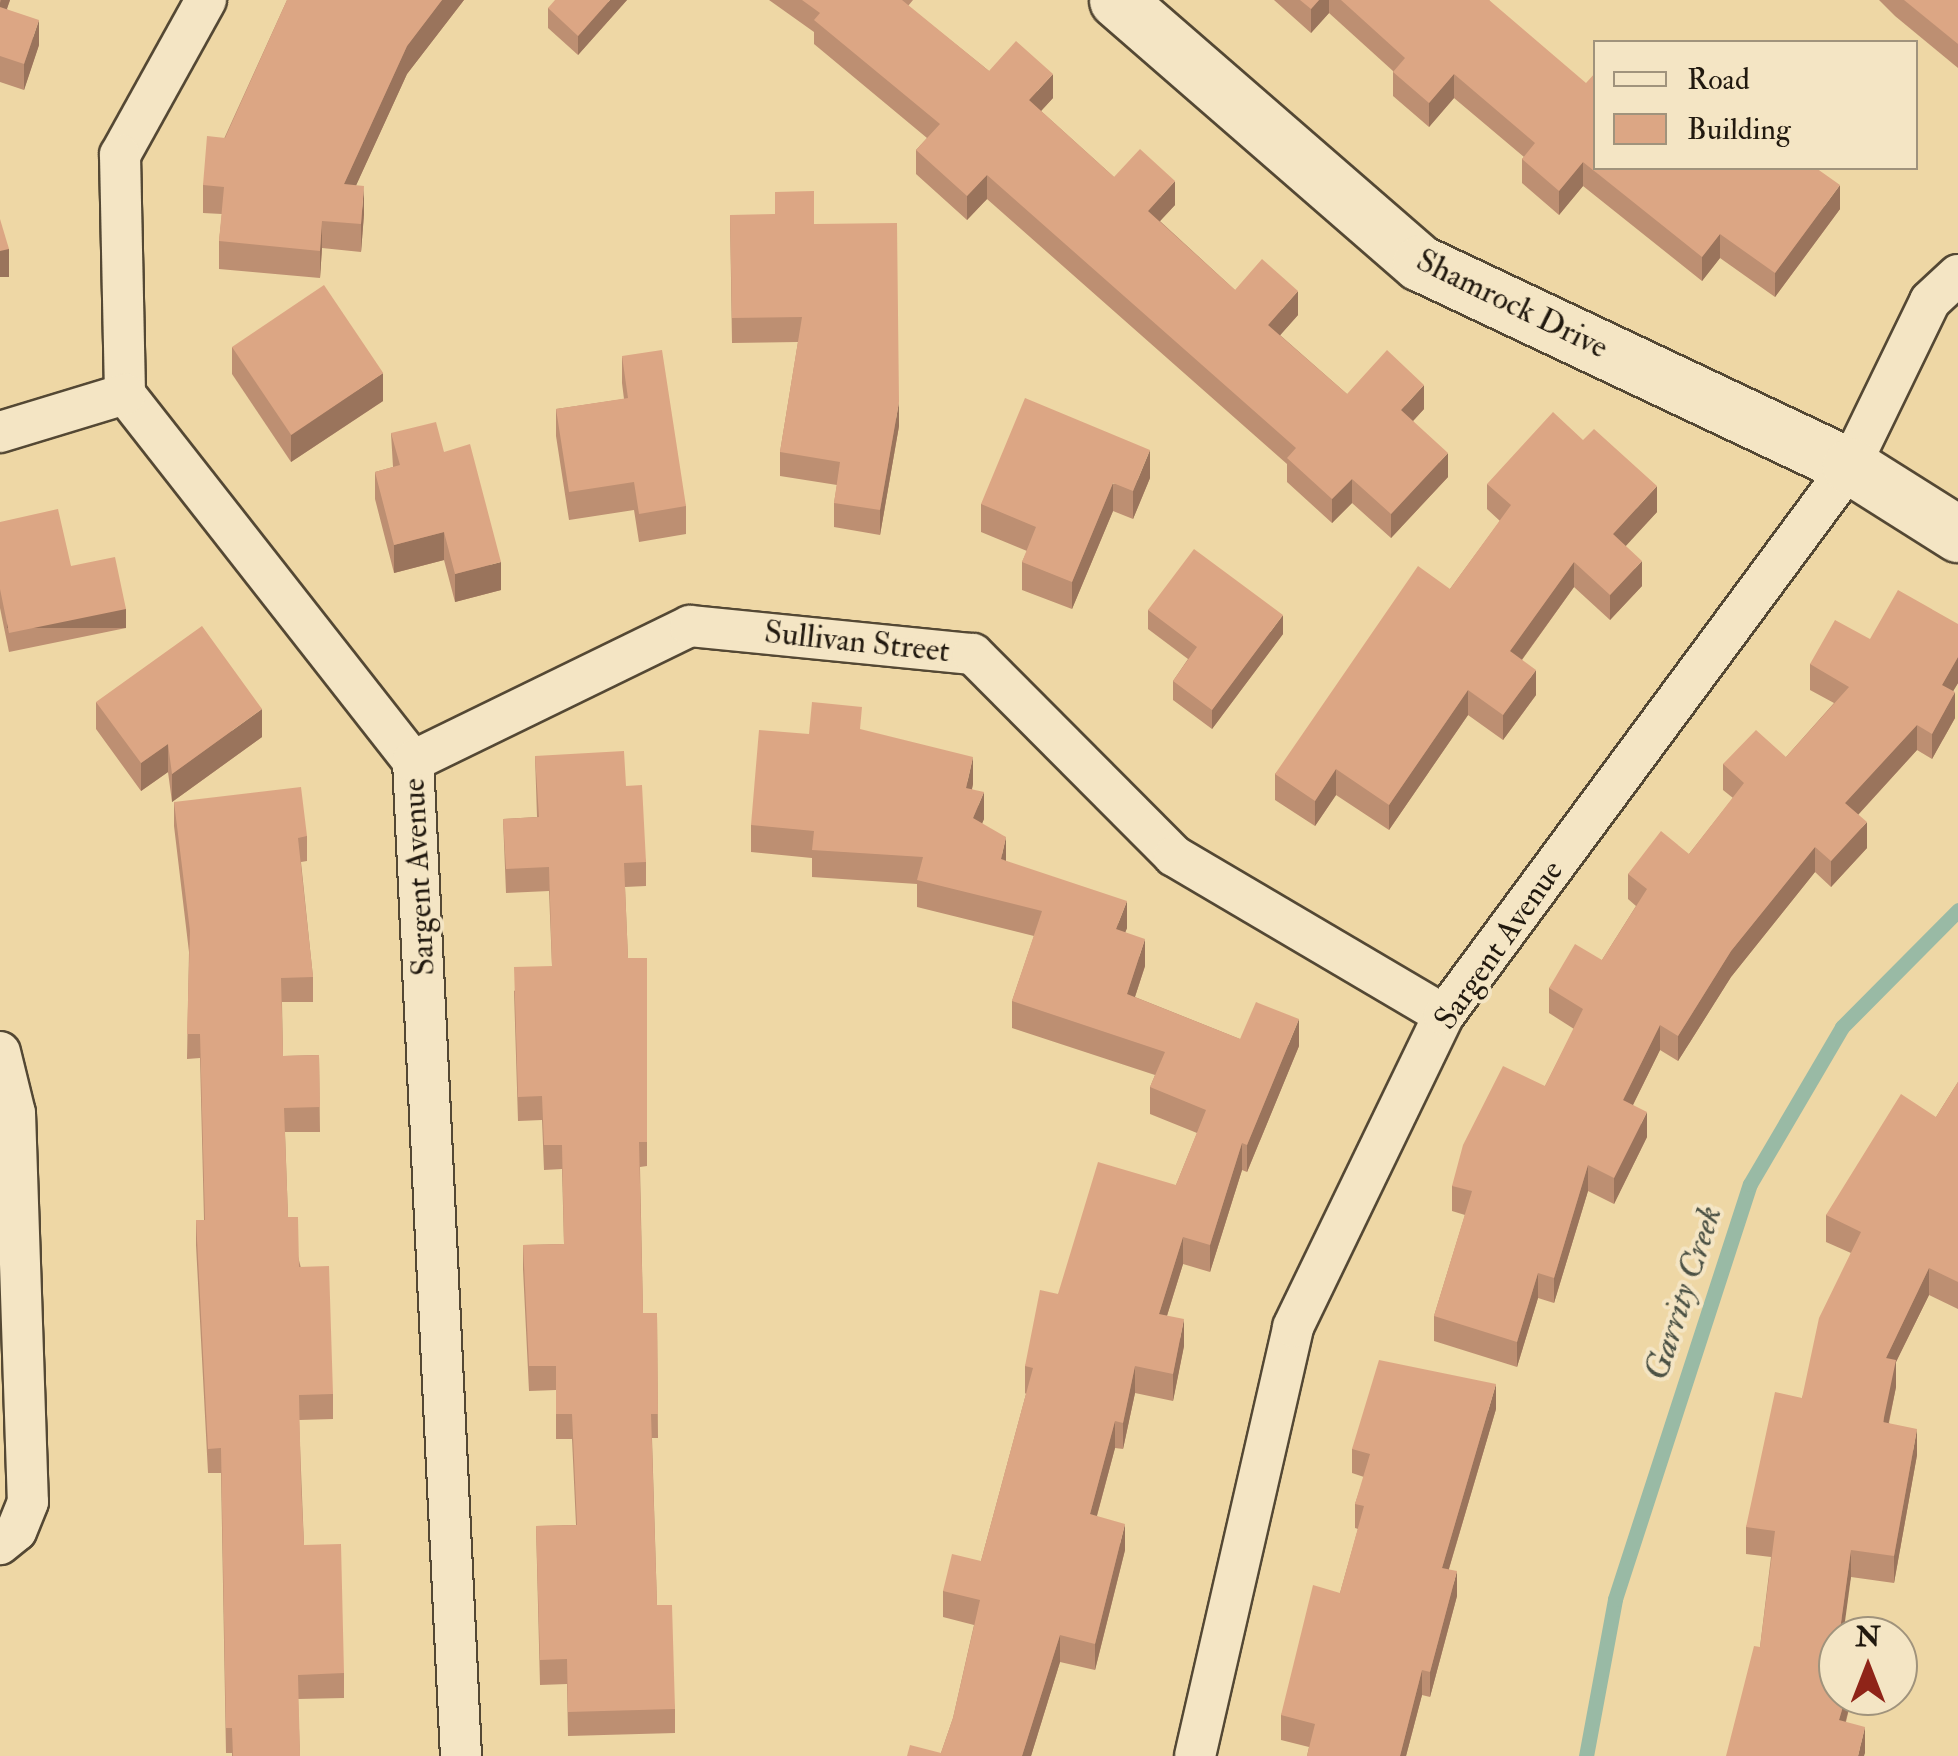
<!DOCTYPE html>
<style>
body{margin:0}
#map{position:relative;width:1958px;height:1756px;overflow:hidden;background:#eed7a5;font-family:"IM FELL Double Pica",serif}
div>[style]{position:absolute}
.stream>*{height:15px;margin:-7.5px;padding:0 7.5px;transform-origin:7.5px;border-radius:7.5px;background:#99baa5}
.roads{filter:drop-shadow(2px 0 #544834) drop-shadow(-2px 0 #544834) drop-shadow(0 2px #544834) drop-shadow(0 -2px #544834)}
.street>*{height:40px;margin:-20px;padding:0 20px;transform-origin:20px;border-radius:20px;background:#f4e5c4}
.secondary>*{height:55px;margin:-27.5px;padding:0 27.5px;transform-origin:27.5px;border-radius:27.5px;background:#f4e5c4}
.wall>*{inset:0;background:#bd8f72}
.shaded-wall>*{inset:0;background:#9a745c;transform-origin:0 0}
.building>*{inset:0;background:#dca684;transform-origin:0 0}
span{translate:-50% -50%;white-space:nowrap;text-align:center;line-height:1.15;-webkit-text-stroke:8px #f4e5c4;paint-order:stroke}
.street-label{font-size:32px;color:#21190f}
.water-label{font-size:35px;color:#4b5144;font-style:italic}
.legend{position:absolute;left:1593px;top:40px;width:325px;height:130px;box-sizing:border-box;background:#f4e5c4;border:2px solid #a0937c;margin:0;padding:12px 18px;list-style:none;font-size:30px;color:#21190f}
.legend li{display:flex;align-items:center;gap:20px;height:50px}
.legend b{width:50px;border:2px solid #a0937c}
.north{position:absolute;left:1818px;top:1616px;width:100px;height:100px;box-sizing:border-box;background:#f4e5c4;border:2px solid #a0937c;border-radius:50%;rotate:0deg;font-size:28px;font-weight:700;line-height:40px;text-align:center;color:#21190f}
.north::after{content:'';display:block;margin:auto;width:35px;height:45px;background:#8f2418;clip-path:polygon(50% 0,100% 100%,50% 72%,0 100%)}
</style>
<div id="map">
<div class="stream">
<i style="left:1586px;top:1756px;width:160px;rotate:-79.5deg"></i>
<i style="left:1615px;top:1599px;width:436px;rotate:-72deg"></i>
<i style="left:1750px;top:1184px;width:182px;rotate:-59.6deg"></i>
<i style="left:1842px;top:1027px;width:165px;rotate:-45.2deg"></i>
</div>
<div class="roads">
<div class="street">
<i style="left:206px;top:0;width:177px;rotate:119deg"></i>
<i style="left:120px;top:155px;width:239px;rotate:88.8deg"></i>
<i style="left:125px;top:394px;width:467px;rotate:51.9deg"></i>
<i style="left:413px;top:761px;width:996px;rotate:87.24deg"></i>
<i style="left:0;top:432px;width:131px;rotate:-16.9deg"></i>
<i style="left:413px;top:761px;width:308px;rotate:-26deg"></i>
<i style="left:690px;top:626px;width:284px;rotate:5.7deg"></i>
<i style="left:973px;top:654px;width:285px;rotate:45.1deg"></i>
<i style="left:1174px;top:856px;width:313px;rotate:30.5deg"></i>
<i style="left:0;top:1052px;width:63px;rotate:76.2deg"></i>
<i style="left:15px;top:1113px;width:389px;rotate:88.1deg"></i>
<i style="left:28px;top:1502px;width:31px;rotate:112deg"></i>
<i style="left:16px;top:1531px;width:21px;rotate:141deg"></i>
<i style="left:1195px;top:1756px;width:440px;rotate:-77.1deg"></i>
<i style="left:1293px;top:1327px;width:347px;rotate:-64.2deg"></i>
<i style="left:1444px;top:1015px;width:683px;rotate:-53.52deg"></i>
<i style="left:1850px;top:466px;width:183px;rotate:-64.1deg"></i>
<i style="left:1930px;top:301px;width:38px;rotate:-43deg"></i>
</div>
<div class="secondary">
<i style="left:1117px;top:0;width:401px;rotate:41deg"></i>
<i style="left:1420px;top:263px;width:476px;rotate:25.3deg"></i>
<i style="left:1850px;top:466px;width:128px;rotate:32.2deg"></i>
</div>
</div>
<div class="wall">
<i style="clip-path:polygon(0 0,10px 0,7px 9px,39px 45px,24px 90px,0 82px)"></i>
<i style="clip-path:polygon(287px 0,464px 0,407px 74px,356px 185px,364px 214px,361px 252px,322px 248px,320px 278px,219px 269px,219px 241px,222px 214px,203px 213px,203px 185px)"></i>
<i style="clip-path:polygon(627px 0,578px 55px,548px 28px,548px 8px)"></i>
<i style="clip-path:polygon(769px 0,913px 0,908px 6px,989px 71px,1053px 98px,1041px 111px,1114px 177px,1175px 205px,1160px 221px,1235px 290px,1298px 315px,1280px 335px,1347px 394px,1424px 409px,1413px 421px,1448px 477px,1391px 538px,1352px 503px,1332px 523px,1287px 482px,1287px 464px,987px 199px,967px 220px,916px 174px,916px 150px,927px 138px,814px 44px,814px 32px)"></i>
<i style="clip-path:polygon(1274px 0,1489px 0,1596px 168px,1840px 209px,1775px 297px,1720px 258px,1702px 281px,1583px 186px,1559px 215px,1522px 183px,1522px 159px,1524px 157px,1454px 98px,1429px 127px,1393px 96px,1393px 71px,1329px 13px,1311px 33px)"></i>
<i style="clip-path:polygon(1879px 0,1958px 0,1958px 68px,1895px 16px)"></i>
<i style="clip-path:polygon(730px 215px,814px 224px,899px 426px,880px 535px,834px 527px,834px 503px,837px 485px,780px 476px,780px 452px,798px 342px,732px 343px)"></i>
<i style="clip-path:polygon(232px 347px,383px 401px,291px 462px,232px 374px)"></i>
<i style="clip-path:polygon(622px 356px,686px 506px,686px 534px,639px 542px,634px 510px,569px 520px,556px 436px,556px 409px,624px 399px,622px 383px)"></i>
<i style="clip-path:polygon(391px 433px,444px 452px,501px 590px,455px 602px,444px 560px,394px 573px,375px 499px,375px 472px,393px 467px)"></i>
<i style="clip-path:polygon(1150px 478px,1133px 519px,1113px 511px,1072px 609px,1022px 590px,1022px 562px,1027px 551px,981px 532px,981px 504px)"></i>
<i style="clip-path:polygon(1487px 484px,1657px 512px,1625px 546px,1642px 586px,1610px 620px,1574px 587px,1522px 660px,1536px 695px,1503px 740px,1468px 715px,1389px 830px,1336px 795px,1315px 826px,1275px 800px,1275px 774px,1450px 589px,1500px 521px,1487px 509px)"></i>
<i style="clip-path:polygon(0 522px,71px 566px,126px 628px,9px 652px,0 608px)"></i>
<i style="clip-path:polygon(1148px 610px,1283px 634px,1212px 729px,1173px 700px,1173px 681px,1188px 659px,1148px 629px)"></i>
<i style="clip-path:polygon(1958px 624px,1958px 683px,1953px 691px,1955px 718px,1932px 759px,1917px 750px,1858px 815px,1867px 848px,1831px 887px,1815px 872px,1731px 977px,1678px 1061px,1660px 1050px,1633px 1105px,1647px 1137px,1614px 1204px,1588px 1191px,1554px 1303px,1538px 1298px,1517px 1367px,1434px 1341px,1434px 1316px,1465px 1215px,1452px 1211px,1452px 1186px,1545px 1086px,1574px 1029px,1549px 1013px,1549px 988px,1602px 960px,1636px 906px,1628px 899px,1628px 874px,1689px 854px,1733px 798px,1723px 790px,1723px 764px,1786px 757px,1834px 703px,1810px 690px,1810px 664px,1870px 639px)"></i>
<i style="clip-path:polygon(96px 702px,262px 737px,172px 802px,168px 772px,141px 791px,96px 729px)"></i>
<i style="clip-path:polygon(862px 730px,973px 784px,972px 789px,984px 819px,982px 823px,1006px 861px,1127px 928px,1125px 932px,1145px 966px,1135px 997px,1240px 1039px,1299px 1046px,1247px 1172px,1242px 1170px,1210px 1272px,1183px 1264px,1167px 1316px,1184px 1346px,1173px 1401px,1135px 1393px,1123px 1449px,1115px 1448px,1097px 1516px,1125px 1550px,1095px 1670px,1060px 1662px,1031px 1756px,907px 1756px,941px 1753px,953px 1718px,974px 1625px,943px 1617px,943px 1591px,981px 1561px,1026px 1394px,1025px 1393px,1025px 1366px,1058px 1294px,1176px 1185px,1197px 1133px,1150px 1114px,1150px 1087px,1155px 1075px,1012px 1028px,1012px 1001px,1034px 936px,917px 907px,917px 884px,812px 877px,812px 858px,751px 852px,751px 825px,809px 734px)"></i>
<i style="clip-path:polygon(535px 756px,626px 786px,646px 862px,646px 886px,625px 887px,628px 958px,647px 958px,647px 1166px,640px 1167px,643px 1313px,657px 1313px,658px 1438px,652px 1438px,657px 1605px,675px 1709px,675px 1733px,568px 1736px,567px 1684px,540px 1685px,536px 1526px,576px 1525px,572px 1439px,556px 1439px,556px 1390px,529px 1391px,523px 1269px,523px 1245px,564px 1244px,562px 1169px,544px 1170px,542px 1120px,518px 1121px,514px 991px,552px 966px,549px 891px,506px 893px,503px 819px,537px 817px)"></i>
<i style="clip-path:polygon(174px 802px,307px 836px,307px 861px,301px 862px,313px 977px,313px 1002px,282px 1002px,283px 1056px,319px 1055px,320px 1132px,285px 1132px,288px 1217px,333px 1394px,333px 1419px,299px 1420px,304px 1545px,344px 1673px,344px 1698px,298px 1699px,300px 1756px,232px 1756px,232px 1753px,226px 1753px,221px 1473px,208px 1473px,196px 1245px,196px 1220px,204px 1220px,200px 1058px,187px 1059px,189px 952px,174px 826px)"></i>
<i style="clip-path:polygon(1958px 1082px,1958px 1309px,1929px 1295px,1896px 1362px,1896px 1387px,1889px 1423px,1917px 1455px,1894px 1583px,1851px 1577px,1838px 1636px,1838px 1696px,1852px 1696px,1846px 1722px,1865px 1753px,1760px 1647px,1771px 1557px,1746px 1554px,1746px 1527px,1802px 1398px,1851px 1253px,1826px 1242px,1826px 1215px,1936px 1117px)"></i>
<i style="clip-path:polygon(1496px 1409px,1449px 1569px,1457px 1596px,1430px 1697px,1422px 1695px,1406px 1756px,1307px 1756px,1309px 1747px,1281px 1740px,1281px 1715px,1340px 1593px,1358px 1529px,1355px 1528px,1355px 1504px,1364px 1477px,1352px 1473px,1352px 1449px)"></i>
</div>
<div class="shaded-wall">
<i style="clip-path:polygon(1px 0,10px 0,0 28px,0 3px)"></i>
<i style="clip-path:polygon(442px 0,464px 0,407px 74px,344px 212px,344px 184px,407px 46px)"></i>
<i style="clip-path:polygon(610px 0,627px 0,578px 55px,578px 36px)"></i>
<i style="clip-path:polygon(1319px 0,1329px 0,1329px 13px,1311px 33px,1311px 9px)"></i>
<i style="clip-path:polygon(39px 20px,39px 45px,24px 90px,24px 64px)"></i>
<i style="clip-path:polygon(1053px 74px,1053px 98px,1029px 124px,1029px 100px)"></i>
<i style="clip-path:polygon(1454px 74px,1454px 98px,1429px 127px,1429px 103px)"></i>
<i style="clip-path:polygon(1583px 162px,1583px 186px,1559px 215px,1559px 191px)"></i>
<i style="clip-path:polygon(987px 175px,987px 199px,967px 220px,967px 196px)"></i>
<i style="clip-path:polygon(1175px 181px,1175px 205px,1148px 234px,1148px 211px)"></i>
<i style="clip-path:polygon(1840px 185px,1840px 209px,1775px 297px,1775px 273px)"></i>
<i style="clip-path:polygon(364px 186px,364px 214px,361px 252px,361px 224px)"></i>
<i style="clip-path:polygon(322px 221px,322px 248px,320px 278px,320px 251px)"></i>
<i style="clip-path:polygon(1720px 234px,1720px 258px,1702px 281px,1702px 257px)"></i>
<i style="left:9px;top:249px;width:28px;height:9px;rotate:90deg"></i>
<i style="clip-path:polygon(1298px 291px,1298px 315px,1268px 349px,1268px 325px)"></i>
<i style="clip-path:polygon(383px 373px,383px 401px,291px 462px,291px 434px)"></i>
<i style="clip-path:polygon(1424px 385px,1424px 409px,1401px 434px,1401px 410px)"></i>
<i style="clip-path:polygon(899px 402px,899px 426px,880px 535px,880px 510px)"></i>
<i style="clip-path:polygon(1150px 450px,1150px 478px,1133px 519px,1133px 491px)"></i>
<i style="clip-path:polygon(1448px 453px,1448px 477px,1391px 538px,1391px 514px)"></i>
<i style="clip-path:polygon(1352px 479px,1352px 503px,1332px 523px,1332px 499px)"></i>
<i style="clip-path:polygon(1113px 483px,1113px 511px,1072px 609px,1072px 582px)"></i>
<i style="clip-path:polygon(1657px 486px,1657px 512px,1613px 560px,1613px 534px)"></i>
<i style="clip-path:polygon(444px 532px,444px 560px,394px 573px,394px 545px)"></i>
<i style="clip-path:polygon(1642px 561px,1642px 586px,1610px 620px,1610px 595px)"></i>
<i style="clip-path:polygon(501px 562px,501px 590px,455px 602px,455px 574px)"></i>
<i style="clip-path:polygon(1574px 562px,1574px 587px,1510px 676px,1510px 651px)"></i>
<i style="left:126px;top:609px;width:19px;height:119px;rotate:90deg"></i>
<i style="clip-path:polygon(1283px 615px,1283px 634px,1212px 729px,1212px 710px)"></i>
<i style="clip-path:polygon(1958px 657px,1958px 683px,1942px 710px,1942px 685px)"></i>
<i style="clip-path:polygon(1536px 670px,1536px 695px,1503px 740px,1503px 715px)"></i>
<i style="clip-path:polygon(1468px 690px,1468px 715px,1389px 830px,1389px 805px)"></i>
<i style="clip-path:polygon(1955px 692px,1955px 718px,1932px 759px,1932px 734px)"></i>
<i style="clip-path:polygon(262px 709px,262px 737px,172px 802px,172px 774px)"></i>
<i style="clip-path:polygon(1917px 725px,1917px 750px,1845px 829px,1845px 803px)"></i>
<i style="clip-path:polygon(168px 744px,168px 772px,141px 791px,141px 763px)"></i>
<i style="clip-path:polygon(973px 757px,973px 784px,966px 815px,966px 788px)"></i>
<i style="clip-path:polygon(1336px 769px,1336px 795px,1315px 826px,1315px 801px)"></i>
<i style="clip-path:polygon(984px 792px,984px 819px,973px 845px,973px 818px)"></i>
<i style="clip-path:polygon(1867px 822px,1867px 848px,1831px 887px,1831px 861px)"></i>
<i style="clip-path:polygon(1006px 837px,1006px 864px,1001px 859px)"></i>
<i style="clip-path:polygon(1815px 847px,1815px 872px,1731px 977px,1678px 1061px,1678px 1036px,1731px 951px)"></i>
<i style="clip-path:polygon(1127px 901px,1127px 928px,1116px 956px,1116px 929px)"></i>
<i style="clip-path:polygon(1145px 939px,1145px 966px,1127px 1021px,1127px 994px)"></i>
<i style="clip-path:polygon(1299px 1019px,1299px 1046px,1247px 1172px,1247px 1145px)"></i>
<i style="clip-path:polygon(1660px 1025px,1660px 1050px,1623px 1125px,1623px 1100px)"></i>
<i style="clip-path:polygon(1647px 1112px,1647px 1137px,1614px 1204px,1614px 1178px)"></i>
<i style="clip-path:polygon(1242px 1143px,1242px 1170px,1210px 1272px,1210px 1245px)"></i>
<i style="clip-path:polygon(1588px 1165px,1588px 1191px,1554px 1303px,1554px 1278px)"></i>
<i style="clip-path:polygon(1183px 1237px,1183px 1264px,1159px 1341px,1159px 1314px)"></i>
<i style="clip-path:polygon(1929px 1268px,1929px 1295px,1896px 1362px,1896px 1387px,1883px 1449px,1886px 1358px)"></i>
<i style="clip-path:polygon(1538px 1273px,1538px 1298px,1517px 1367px,1517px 1342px)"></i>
<i style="clip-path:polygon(1184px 1319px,1184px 1346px,1173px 1401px,1173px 1374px)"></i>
<i style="clip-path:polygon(1135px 1366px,1135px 1393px,1123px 1449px,1123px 1423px)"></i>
<i style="clip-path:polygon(1496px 1384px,1496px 1409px,1442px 1592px,1442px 1568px)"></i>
<i style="clip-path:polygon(1115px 1421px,1115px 1448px,1090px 1541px,1090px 1514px)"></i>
<i style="clip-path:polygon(1917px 1429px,1917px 1455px,1894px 1583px,1894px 1556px)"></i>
<i style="clip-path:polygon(1125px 1524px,1125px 1550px,1095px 1670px,1095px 1644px)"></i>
<i style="clip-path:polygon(1851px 1550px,1851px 1577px,1843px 1636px,1839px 1636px)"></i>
<i style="clip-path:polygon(1457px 1571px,1457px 1596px,1430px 1697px,1430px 1672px)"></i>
<i style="clip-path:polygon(1060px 1635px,1060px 1662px,1031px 1756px,1022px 1756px)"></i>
<i style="clip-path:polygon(1422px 1670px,1422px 1695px,1406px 1756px,1400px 1756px)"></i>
<i style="clip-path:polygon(1846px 1696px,1852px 1696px,1839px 1747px,1839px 1720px)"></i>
<i style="clip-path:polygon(1865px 1727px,1865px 1753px,1864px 1756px,1858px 1756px)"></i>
</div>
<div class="building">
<i style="clip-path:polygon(287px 0,442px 0,407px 46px,344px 184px,364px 186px,361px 224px,322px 221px,320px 251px,219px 241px,224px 187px,203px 185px,207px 136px,225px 138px)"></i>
<i style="clip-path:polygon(555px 0,610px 0,578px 36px,548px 8px)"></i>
<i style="clip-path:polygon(802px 0,902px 0,989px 71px,1016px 41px,1053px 74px,1029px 100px,1114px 177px,1140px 149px,1175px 181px,1148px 211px,1235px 290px,1262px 259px,1298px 291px,1268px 325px,1347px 394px,1387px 350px,1424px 385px,1401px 410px,1448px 453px,1391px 514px,1352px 479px,1332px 499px,1287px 458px,1296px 448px,987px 175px,967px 196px,916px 150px,940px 124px,814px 20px,820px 13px)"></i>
<i style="clip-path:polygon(1300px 0,1319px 0,1311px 9px)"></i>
<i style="clip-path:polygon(1341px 0,1489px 0,1586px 83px,1596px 72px,1596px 168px,1816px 168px,1840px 185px,1775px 273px,1720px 234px,1702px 257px,1583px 162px,1559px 191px,1522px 159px,1535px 143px,1454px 74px,1429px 103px,1393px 72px,1405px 58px)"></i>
<i style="clip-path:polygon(1904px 0,1958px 0,1958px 44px)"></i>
<i style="clip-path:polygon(0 7px,39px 20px,24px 64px,0 56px)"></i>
<i style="clip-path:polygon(814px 191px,814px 224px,897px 223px,899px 402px,880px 510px,834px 503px,840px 462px,780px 452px,802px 317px,732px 318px,730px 215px,775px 214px,775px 192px)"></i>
<i style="clip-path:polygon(0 219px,9px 249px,0 251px)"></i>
<i style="left:324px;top:285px;width:106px;height:111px;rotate:56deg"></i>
<i style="clip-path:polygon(662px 350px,686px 506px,639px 514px,634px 482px,569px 492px,556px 409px,628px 398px,622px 356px)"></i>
<i style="clip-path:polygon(1025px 398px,1150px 450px,1133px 491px,1113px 483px,1072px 582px,1022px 562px,1036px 527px,981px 504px)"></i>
<i style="clip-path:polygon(1553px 412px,1583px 440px,1594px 429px,1657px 486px,1613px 534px,1642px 561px,1610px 595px,1574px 562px,1510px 651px,1536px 670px,1503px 715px,1468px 690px,1389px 805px,1336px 769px,1315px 801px,1275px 774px,1418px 566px,1450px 589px,1511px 505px,1487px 484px)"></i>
<i style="clip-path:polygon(436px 422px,444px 452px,470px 444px,501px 562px,455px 574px,444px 532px,394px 545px,375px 472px,400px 465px,391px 433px)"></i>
<i style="clip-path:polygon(58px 509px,71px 566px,115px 557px,126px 609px,9px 633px,0 589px,0 522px)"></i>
<i style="clip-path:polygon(1194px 549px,1283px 615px,1212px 710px,1173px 681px,1197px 647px,1148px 610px)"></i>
<i style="clip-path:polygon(1898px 590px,1958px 624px,1958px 657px,1942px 685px,1955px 692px,1932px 734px,1917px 725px,1845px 803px,1867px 822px,1831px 861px,1815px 847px,1731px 951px,1678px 1036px,1660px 1025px,1623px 1100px,1647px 1112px,1614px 1178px,1588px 1165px,1554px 1278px,1538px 1273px,1517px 1342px,1434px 1316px,1472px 1191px,1452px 1186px,1463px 1145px,1503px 1066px,1545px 1086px,1583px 1009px,1549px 988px,1575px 944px,1602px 960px,1647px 889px,1628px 874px,1661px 831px,1689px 854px,1744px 783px,1723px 764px,1756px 730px,1786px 757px,1849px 687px,1810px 664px,1835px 620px,1870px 639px)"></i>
<i style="clip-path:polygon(202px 626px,262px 709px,172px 774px,168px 744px,141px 763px,96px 702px)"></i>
<i style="clip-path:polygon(812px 702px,862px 707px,860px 729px,973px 757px,966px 788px,984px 792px,973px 818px,1006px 837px,1001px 859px,1127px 901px,1116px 929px,1145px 939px,1127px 994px,1240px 1039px,1256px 1002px,1299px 1019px,1247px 1145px,1242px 1143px,1210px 1245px,1183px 1237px,1159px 1314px,1184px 1319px,1173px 1374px,1135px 1366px,1123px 1423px,1115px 1421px,1090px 1514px,1125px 1524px,1095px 1644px,1060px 1635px,1022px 1756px,907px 1756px,910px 1745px,941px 1753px,953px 1718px,980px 1600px,943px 1591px,952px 1554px,981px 1561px,1033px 1368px,1025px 1366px,1040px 1290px,1058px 1294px,1098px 1162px,1176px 1185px,1206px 1110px,1150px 1087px,1165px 1052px,1012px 1001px,1042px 911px,917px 880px,923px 857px,812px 850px,814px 831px,751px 825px,759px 730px,809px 734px)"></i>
<i style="clip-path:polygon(624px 751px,626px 786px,642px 785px,646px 862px,624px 863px,628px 958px,647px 958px,647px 1142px,639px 1142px,643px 1313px,657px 1313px,658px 1414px,651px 1414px,657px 1605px,672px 1605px,675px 1709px,568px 1712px,567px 1659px,540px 1660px,536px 1526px,577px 1525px,572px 1414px,556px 1414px,556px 1366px,529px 1366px,523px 1245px,564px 1244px,562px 1145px,544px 1145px,542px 1096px,518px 1097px,514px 967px,552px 966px,549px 867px,506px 869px,503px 819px,539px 817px,535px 756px)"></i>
<i style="clip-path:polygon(301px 787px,307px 836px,298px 838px,313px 977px,281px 978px,283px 1056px,319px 1055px,320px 1107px,284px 1108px,288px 1217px,298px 1217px,299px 1267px,329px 1266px,333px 1394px,299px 1395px,301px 1485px,304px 1545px,341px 1544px,344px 1673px,298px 1675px,300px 1756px,233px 1756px,232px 1728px,226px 1728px,221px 1448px,208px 1449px,196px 1220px,205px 1220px,200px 1034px,187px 1034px,190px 931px,174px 802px)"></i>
<i style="clip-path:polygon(1958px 1082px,1958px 1282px,1929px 1268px,1886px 1358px,1896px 1360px,1883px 1422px,1917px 1429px,1894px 1556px,1851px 1550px,1835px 1667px,1838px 1668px,1838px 1696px,1846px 1696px,1839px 1720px,1865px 1727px,1858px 1756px,1726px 1756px,1754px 1646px,1760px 1647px,1775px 1531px,1746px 1527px,1775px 1392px,1802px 1398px,1819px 1318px,1861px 1232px,1826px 1215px,1901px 1094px,1936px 1117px)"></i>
<i style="clip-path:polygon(1379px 1360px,1496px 1384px,1442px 1568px,1457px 1571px,1430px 1672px,1422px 1670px,1400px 1756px,1307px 1756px,1315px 1724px,1281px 1715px,1313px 1585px,1340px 1593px,1364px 1506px,1355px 1504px,1370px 1454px,1352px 1449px)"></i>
</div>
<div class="street-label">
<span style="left:1512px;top:304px;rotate:26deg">Shamrock Drive</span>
<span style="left:857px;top:642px;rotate:6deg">Sullivan Street</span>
<span style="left:419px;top:877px;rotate:-93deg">Sargent Avenue</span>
<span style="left:1499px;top:945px;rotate:-55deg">Sargent Avenue</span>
</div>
<div class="water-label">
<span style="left:1683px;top:1293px;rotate:-72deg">Garrity Creek</span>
</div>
<ul class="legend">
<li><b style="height:12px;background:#f4e5c4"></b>Road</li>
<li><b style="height:28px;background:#dca684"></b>Building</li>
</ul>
<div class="north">N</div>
</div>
